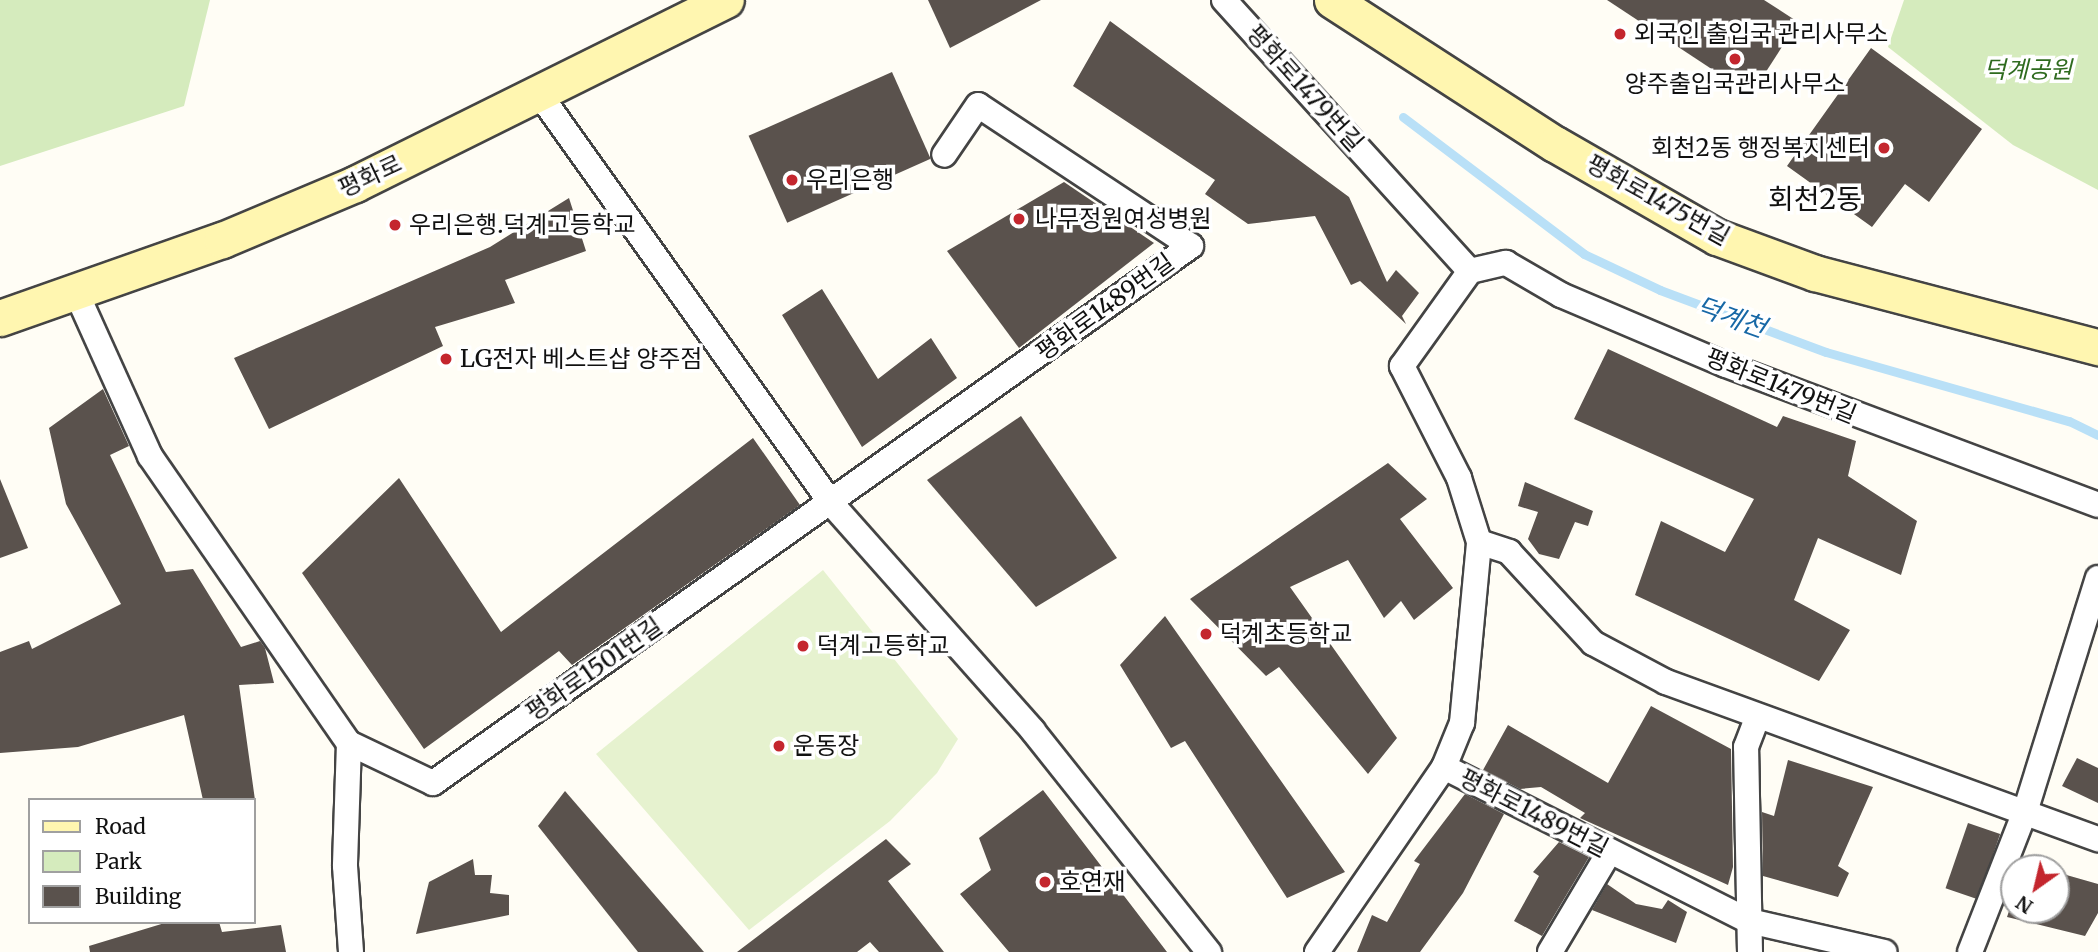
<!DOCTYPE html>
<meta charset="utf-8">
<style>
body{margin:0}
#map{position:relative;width:2098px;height:952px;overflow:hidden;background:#fffdf5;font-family:Merriweather,"Noto Sans KR",serif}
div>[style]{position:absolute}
.green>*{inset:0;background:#d5ebbd}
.pitch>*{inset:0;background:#e6f2cf}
.stream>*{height:9px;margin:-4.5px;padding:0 4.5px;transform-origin:4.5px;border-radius:4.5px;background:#b9e0f7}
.building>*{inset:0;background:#5a524d;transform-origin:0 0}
.roads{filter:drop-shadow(2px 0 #444) drop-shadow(-2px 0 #444) drop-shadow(0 2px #444) drop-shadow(0 -2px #444)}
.street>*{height:24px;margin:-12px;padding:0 12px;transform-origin:12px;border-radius:12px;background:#fff}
.secondary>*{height:35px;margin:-17.5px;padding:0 17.5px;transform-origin:17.5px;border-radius:17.5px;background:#fff6b0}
.dots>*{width:19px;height:19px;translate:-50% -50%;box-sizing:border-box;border:4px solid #fff;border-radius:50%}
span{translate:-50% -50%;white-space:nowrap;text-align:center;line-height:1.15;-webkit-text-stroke:7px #fff;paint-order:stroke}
.poi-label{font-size:24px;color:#111}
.left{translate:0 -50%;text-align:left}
.right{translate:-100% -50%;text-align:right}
.park-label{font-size:24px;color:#2f6b1f;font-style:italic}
.street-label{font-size:24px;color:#111}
.water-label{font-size:26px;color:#1768a6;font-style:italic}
.quarter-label{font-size:28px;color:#111}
.legend{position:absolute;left:28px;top:798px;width:228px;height:126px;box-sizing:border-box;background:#fff;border:2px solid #a0a0a0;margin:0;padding:9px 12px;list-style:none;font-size:21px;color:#111}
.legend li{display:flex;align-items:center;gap:14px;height:35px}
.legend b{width:35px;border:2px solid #a0a0a0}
.north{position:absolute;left:2000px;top:854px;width:70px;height:70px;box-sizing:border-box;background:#fff;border:2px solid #a0a0a0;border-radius:50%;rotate:214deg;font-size:19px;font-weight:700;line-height:28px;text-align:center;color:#111}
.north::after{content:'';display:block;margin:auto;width:24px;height:32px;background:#c4262e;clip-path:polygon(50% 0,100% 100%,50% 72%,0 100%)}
</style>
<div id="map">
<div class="green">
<i style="clip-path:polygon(0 0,210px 0,184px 106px,0 166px)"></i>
<i style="clip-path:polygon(1904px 0,2098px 0,2098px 190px,2013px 145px,1888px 47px)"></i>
</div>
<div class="pitch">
<i style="clip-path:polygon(823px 570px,958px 739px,937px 773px,890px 821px,749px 930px,596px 754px)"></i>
</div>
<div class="stream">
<i style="left:1403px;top:117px;width:227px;rotate:37.1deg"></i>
<i style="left:1584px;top:254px;width:84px;rotate:25.3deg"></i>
<i style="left:1660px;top:290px;width:177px;rotate:20.5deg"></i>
<i style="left:1826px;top:352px;width:253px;rotate:15.9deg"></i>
<i style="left:2069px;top:421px;width:32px;rotate:26deg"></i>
</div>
<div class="building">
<i style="clip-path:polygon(928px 0,1041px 0,950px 48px)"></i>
<i style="clip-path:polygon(1607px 0,1764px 0,1798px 22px,1751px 95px)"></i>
<i style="clip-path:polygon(1110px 21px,1349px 197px,1387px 282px,1396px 270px,1419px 293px,1402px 316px,1406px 324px,1360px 281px,1351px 285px,1315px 216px,1248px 224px,1205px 194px,1215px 180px,1073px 86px)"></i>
<i style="clip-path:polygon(1871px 48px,1982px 129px,1929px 202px,1905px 184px,1872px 227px,1787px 166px)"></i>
<i style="left:892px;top:72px;width:95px;height:157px;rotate:66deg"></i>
<i style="clip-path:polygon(1064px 182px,1154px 243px,1019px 348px,947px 251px)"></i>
<i style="clip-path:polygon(569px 198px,586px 251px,505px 280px,515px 303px,435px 327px,443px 346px,269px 429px,234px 358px,490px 247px)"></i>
<i style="clip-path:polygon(822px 289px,878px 379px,931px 338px,957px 378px,862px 447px,782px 315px)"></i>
<i style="clip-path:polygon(1608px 349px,1777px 427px,1783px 416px,1856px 441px,1848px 476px,1917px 521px,1901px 575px,1818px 538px,1794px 600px,1850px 630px,1819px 681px,1635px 595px,1661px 521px,1725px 552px,1754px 499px,1574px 419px)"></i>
<i style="clip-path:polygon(103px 389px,129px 446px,110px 455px,166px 572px,193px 569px,241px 647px,260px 641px,265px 648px,274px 683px,239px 685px,255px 800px,203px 800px,184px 715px,78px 747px,0 753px,0 652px,29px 641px,32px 649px,121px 604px,66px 504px,49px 428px)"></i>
<i style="clip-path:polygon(1021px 416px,1117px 558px,1036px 607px,927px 480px)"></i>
<i style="clip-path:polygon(753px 438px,800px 505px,572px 665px,559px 651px,424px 749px,302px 573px,399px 478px,501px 632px)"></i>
<i style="clip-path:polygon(1388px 463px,1427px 499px,1400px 519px,1453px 588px,1414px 620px,1401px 601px,1384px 618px,1348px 560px,1290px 587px,1397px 738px,1368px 774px,1279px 667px,1266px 676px,1190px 599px)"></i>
<i style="clip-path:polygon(0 479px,28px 548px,0 558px)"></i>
<i style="clip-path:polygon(1525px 482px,1593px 511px,1588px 526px,1575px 522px,1559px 559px,1539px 554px,1528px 539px,1538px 512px,1518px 506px)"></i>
<i style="clip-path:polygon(1165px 616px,1345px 872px,1287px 898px,1185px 741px,1171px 748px,1120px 665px)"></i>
<i style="clip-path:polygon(1651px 706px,1731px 749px,1733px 867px,1728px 885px,1580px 818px,1585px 813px,1541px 787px,1520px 789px,1483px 770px,1508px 725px,1608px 783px)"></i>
<i style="clip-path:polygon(2077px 758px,2098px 768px,2098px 803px,2062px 786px)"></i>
<i style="clip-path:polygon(1788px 760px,1873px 787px,1838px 866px,1849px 873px,1838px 897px,1763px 876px,1762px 812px,1774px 816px)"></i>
<i style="clip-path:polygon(1043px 790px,1167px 952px,1009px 952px,960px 894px,991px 870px,979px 838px)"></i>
<i style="clip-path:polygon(565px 791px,704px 952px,638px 952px,538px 826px)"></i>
<i style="clip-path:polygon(1465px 794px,1504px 814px,1463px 893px,1420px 952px,1357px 952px,1372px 915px,1387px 922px,1420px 864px,1414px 861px)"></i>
<i style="left:1968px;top:823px;width:34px;height:69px;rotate:19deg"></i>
<i style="clip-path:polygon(886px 839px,911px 864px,888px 881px,944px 952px,879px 952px,870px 942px,857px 952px,737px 952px)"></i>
<i style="clip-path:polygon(1559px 842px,1589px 857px,1542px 936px,1514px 921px,1539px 876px,1533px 872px)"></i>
<i style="clip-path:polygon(473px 859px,475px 875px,492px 875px,490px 893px,509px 895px,509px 915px,416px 934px,429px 882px)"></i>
<i style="clip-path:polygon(2056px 872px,2098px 884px,2098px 913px,2085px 936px,2007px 917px,2010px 908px,2004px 906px,2014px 881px,2014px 910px,2056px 910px)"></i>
<i style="clip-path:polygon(1607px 884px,1636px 904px,1662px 909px,1668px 900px,1687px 912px,1676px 943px,1592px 910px)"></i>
<i style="clip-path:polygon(168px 922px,219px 922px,222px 932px,281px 925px,286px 952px,90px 952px,89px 946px)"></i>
</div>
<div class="roads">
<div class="street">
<i style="left:1224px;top:0;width:366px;rotate:47.8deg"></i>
<i style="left:1470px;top:271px;width:117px;rotate:125.6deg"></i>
<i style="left:1402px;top:366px;width:126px;rotate:63deg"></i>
<i style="left:1459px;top:478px;width:67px;rotate:72.6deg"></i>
<i style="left:1479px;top:542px;width:32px;rotate:18deg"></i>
<i style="left:1509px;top:552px;width:124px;rotate:47.3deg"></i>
<i style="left:1593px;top:643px;width:83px;rotate:28.1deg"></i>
<i style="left:1666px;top:682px;width:460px;rotate:20deg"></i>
<i style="left:540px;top:95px;width:500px;rotate:54.5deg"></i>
<i style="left:830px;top:502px;width:306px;rotate:48.4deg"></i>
<i style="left:1033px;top:731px;width:283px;rotate:51.5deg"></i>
<i style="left:1470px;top:271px;width:37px;rotate:-13deg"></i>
<i style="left:1506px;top:263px;width:64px;rotate:30.2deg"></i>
<i style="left:1561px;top:295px;width:179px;rotate:23deg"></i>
<i style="left:1726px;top:365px;width:397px;rotate:20.6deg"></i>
<i style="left:76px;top:292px;width:180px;rotate:65.7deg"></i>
<i style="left:150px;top:456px;width:349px;rotate:55.3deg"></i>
<i style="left:349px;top:743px;width:93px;rotate:25.5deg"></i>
<i style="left:433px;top:783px;width:929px;rotate:-35.32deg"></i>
<i style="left:1191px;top:246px;width:255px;rotate:-146.5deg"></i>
<i style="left:978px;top:105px;width:60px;rotate:124.2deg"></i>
<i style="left:349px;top:743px;width:123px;rotate:91.9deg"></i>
<i style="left:345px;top:866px;width:86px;rotate:86deg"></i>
<i style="left:1444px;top:767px;width:48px;rotate:-67.8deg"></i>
<i style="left:1462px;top:723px;width:182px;rotate:-84.6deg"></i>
<i style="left:1317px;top:952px;width:224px;rotate:-55.5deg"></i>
<i style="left:1444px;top:767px;width:342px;rotate:26.8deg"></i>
<i style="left:1749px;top:921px;width:139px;rotate:12.9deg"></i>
<i style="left:1550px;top:952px;width:117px;rotate:-59.3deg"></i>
<i style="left:1750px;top:952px;width:205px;rotate:-91.1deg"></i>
<i style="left:1746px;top:747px;width:31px;rotate:-69deg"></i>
<i style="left:1970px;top:952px;width:150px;rotate:-68.6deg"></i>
<i style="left:2025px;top:812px;width:245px;rotate:-72.7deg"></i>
</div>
<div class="secondary">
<i style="left:1332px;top:0;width:265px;rotate:32.9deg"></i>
<i style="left:1555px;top:144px;width:187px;rotate:29.9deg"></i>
<i style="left:1717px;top:237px;width:104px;rotate:20.2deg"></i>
<i style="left:1815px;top:273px;width:293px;rotate:14.7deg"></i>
<i style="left:0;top:318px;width:235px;rotate:-19.4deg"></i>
<i style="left:222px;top:240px;width:144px;rotate:-22.8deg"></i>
<i style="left:355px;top:184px;width:414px;rotate:-26.4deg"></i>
</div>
</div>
<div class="dots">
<i style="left:1620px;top:34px;background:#c4262e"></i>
<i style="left:1735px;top:59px;background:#c4262e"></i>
<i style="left:1884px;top:148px;background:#c4262e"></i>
<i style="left:792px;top:180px;background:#c4262e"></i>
<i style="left:1019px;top:219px;background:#c4262e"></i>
<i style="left:395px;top:225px;background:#c4262e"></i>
<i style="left:446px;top:359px;background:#c4262e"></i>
<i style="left:1206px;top:634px;background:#c4262e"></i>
<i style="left:803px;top:646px;background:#c4262e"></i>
<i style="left:779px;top:746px;background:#c4262e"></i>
<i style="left:1045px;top:882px;background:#c4262e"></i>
</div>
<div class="poi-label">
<span class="left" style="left:1634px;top:34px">외국인 출입국 관리사무소</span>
<span style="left:1735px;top:84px">양주출입국관리사무소</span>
<span class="right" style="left:1870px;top:148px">회천2동 행정복지센터</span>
<span class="left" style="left:806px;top:180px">우리은행</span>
<span class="left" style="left:1035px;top:219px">나무정원여성병원</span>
<span class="left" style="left:409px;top:225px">우리은행.덕계고등학교</span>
<span class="left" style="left:460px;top:359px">LG전자 베스트샵 양주점</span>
<span class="left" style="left:1220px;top:634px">덕계초등학교</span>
<span class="left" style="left:817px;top:646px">덕계고등학교</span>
<span class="left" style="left:793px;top:746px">운동장</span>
<span class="left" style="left:1059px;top:882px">호연재</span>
</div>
<div class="park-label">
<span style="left:2028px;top:70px">덕계공원</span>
</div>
<div class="street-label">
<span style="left:1305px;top:88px;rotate:48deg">평화로1479번길</span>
<span style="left:370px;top:176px;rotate:-25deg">평화로</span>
<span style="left:1658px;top:200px;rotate:29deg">평화로1475번길</span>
<span style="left:1105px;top:307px;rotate:-36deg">평화로1489번길</span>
<span style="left:1781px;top:386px;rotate:22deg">평화로1479번길</span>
<span style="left:594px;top:669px;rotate:-35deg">평화로1501번길</span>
<span style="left:1534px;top:813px;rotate:27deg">평화로1489번길</span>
</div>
<div class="water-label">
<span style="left:1731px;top:317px;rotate:20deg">덕계천</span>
</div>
<div class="quarter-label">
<span style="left:1815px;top:199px">회천2동</span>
</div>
<ul class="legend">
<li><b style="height:9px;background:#fff6b0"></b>Road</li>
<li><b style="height:19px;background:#d5ebbd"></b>Park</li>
<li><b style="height:19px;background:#5a524d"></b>Building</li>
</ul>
<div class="north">N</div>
</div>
